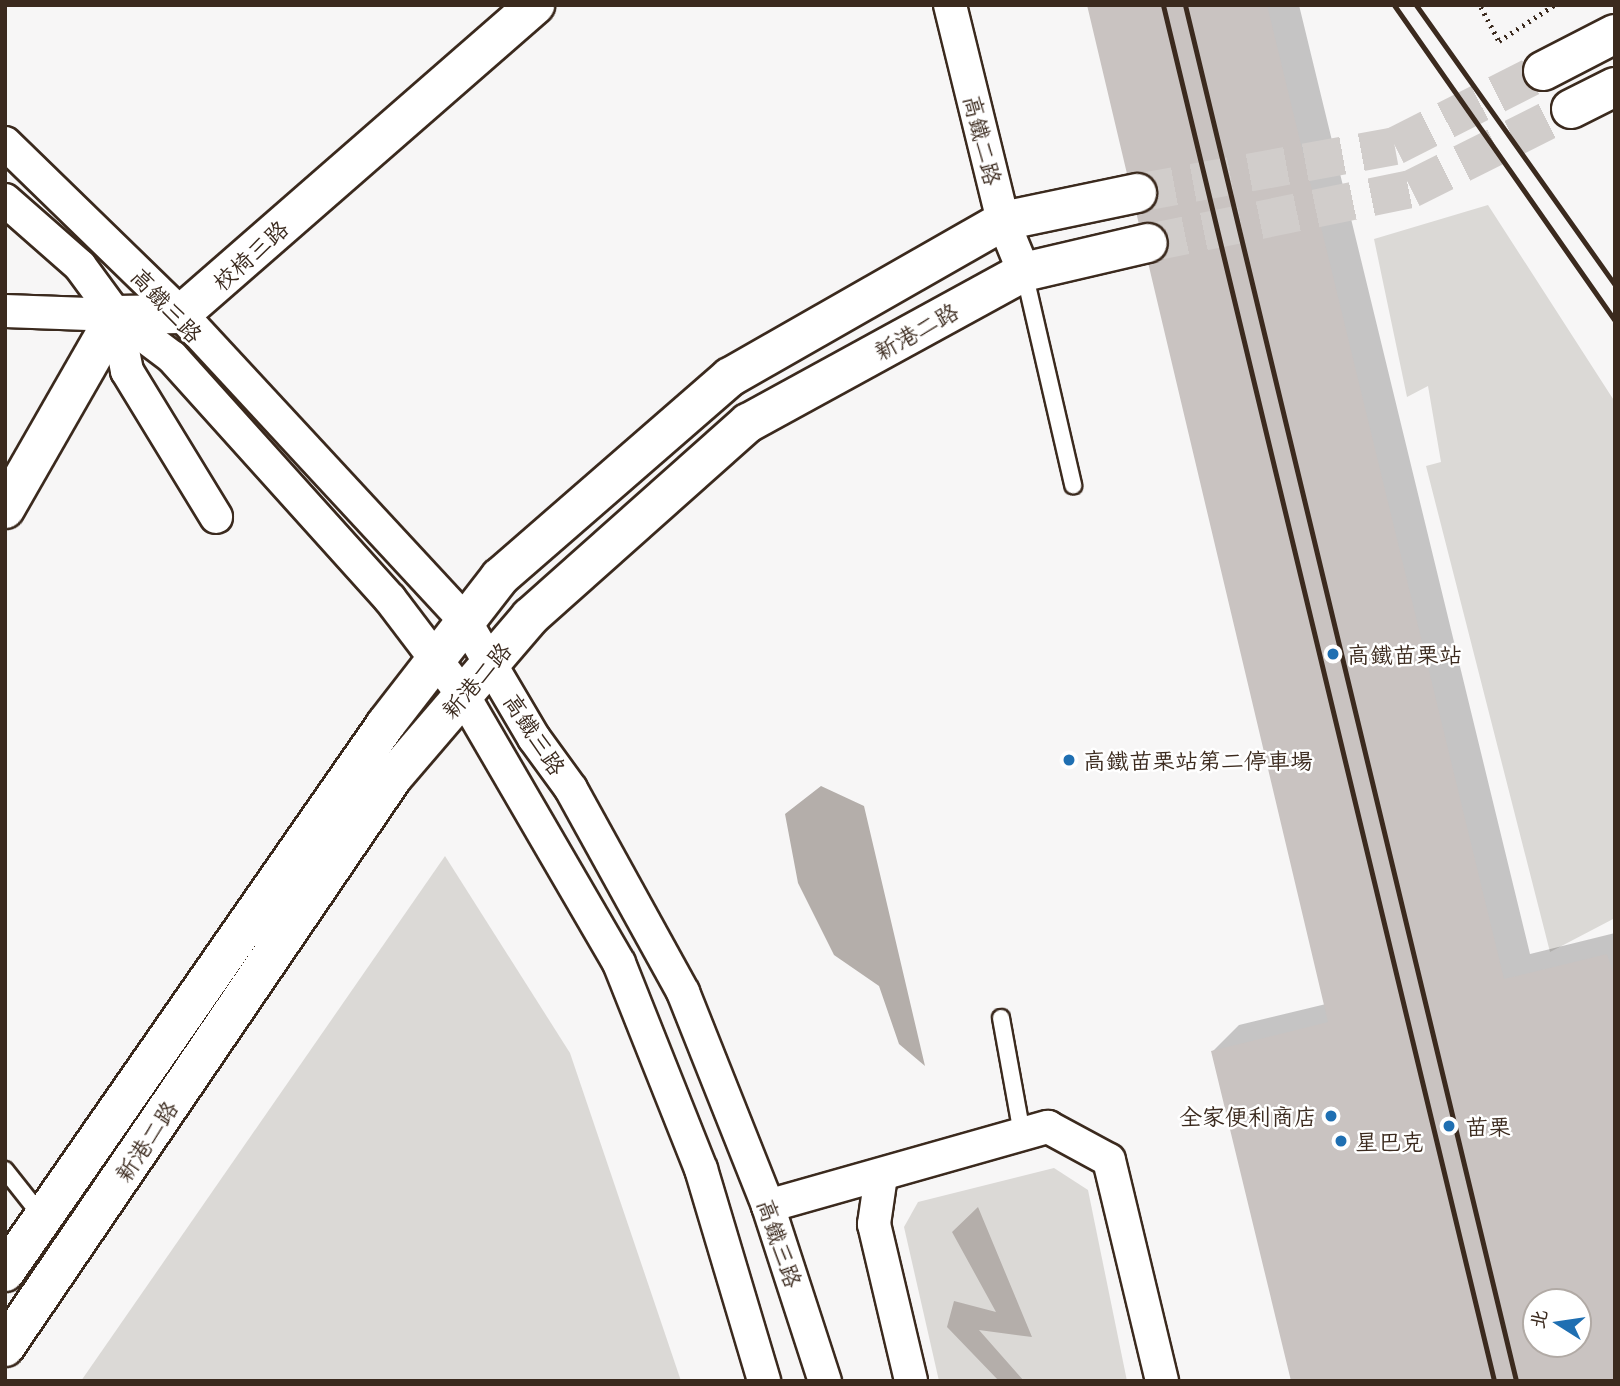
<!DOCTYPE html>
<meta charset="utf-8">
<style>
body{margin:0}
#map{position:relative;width:1620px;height:1386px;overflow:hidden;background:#f7f6f6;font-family:Mali,"LXGW WenKai TC",sans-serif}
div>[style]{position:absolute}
.green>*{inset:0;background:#dbd9d6}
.water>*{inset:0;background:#b4aeaa}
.shadow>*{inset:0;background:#0003}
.building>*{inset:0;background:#c9c3c1}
.tertiary-tunnel>*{height:38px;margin-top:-19px;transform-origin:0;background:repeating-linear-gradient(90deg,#d1cdcb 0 38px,transparent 0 57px)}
.path>*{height:4.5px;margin-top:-2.25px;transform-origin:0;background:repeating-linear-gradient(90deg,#3b2a1e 0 2px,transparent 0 7px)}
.roads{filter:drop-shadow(2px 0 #3b2a1e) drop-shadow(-2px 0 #3b2a1e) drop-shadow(0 2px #3b2a1e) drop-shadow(0 -2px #3b2a1e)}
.service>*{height:16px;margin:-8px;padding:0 8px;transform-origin:8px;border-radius:8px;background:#fff}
.minor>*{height:32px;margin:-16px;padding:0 16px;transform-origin:16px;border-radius:16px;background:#fff}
.tertiary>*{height:38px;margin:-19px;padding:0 19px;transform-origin:19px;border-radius:19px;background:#fff}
.rail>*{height:5px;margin:-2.5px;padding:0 2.5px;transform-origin:2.5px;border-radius:2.5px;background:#3b2a1e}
.dots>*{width:19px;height:19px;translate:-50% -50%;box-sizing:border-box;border:4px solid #fff;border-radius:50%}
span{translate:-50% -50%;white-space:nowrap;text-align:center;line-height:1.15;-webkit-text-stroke:5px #fff;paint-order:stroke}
.street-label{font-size:23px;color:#3b2a1e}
.poi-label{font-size:23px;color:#3b2a1e}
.left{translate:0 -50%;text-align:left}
.right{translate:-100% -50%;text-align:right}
.frame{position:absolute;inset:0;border:7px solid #3b2a1e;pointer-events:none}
.north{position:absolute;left:1522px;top:1288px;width:70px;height:70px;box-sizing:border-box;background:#fff;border:2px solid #b1aaa5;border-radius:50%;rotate:282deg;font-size:19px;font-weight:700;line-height:28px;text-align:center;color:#3b2a1e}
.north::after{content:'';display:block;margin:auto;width:24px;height:32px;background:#1f6fb2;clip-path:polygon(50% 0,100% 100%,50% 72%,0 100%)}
</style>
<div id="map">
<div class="green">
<i style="clip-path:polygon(1488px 205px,1615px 402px,1615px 918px,1550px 952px,1426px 466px,1441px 462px,1428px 386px,1407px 397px,1374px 239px)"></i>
<i style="clip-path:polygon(445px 856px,570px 1053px,681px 1381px,81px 1381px)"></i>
<i style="clip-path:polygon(1054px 1168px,1088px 1190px,1127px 1381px,939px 1381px,904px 1227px,918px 1202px)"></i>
</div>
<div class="water">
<i style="clip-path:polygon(821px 786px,864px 806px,925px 1066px,899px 1044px,879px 986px,834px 955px,798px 883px,785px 814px)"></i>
<i style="clip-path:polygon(978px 1207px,1032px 1337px,979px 1330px,1024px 1381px,999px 1381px,947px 1327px,954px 1301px,996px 1312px,952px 1232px)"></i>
</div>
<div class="shadow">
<i style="clip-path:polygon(evenodd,1089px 5px,1299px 5px,1530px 954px,1615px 933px,1615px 1381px,1293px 1381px,1213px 1051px,1239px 1025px,1326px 1004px,1089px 5px,1536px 1302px,1578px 1302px,1578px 1344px,1536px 1344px,1536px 1302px)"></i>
</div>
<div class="building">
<i style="clip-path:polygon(evenodd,1087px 5px,1267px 5px,1504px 979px,1607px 954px,1615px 979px,1615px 1381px,1291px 1381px,1211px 1051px,1328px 1022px,1087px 5px,1536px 1302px,1578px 1302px,1578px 1344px,1536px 1344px,1536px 1302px)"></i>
</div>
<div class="tertiary-tunnel">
<i style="left:1137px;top:193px;width:262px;rotate:-10.3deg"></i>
<i style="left:1395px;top:146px;width:166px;rotate:-26.9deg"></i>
<i style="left:1148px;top:243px;width:268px;rotate:-11.6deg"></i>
<i style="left:1411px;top:189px;width:179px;rotate:-26.6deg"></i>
</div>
<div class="path">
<i style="left:1481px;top:7px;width:38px;rotate:62deg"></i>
<i style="left:1499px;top:41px;width:66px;rotate:-33.2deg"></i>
</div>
<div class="roads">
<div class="service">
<i style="left:1024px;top:272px;width:219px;rotate:77deg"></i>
<i style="left:1001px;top:1018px;width:118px;rotate:79.7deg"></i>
<i style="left:5px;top:1170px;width:61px;rotate:51.6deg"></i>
</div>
<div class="minor">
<i style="left:950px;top:5px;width:222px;rotate:76.2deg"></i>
<i style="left:1003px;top:221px;width:55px;rotate:67.6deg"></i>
<i style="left:5px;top:143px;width:245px;rotate:44.2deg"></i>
<i style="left:181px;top:314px;width:418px;rotate:47.2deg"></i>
<i style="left:465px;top:621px;width:136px;rotate:59.5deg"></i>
<i style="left:534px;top:738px;width:63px;rotate:54deg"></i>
<i style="left:571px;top:789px;width:232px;rotate:61.1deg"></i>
<i style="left:683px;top:992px;width:230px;rotate:68.3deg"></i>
<i style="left:768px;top:1206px;width:184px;rotate:72deg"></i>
<i style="left:5px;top:200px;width:100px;rotate:41.3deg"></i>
<i style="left:80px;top:266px;width:61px;rotate:53.7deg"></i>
<i style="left:116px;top:315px;width:70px;rotate:36.9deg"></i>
<i style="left:172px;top:357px;width:326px;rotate:48deg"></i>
<i style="left:390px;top:599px;width:121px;rotate:52.8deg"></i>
<i style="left:463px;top:695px;width:310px;rotate:59.8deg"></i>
<i style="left:619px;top:963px;width:222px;rotate:68.3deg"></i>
<i style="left:701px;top:1169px;width:221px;rotate:73.4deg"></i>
<i style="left:5px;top:311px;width:111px;rotate:2.1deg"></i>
<i style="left:116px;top:315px;width:57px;rotate:78.9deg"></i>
<i style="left:127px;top:371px;width:171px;rotate:58.6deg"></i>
<i style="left:881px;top:1176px;width:49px;rotate:98.3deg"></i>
<i style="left:874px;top:1224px;width:161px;rotate:76.7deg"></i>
<i style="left:768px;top:1206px;width:291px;rotate:-15.8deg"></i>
<i style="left:1048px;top:1127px;width:69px;rotate:28.4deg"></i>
<i style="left:1109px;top:1160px;width:227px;rotate:76.5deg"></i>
</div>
<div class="tertiary">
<i style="left:1543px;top:71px;width:81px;rotate:-27.2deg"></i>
<i style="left:1571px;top:109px;width:49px;rotate:-26.6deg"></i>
<i style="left:5px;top:509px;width:224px;rotate:-60.2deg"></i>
<i style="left:116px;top:315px;width:65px;rotate:-0.9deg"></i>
<i style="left:181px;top:314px;width:470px;rotate:-41.1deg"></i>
<i style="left:5px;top:1272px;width:667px;rotate:-55.19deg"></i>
<i style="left:386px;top:724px;width:186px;rotate:-52.2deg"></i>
<i style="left:500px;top:577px;width:305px;rotate:-41deg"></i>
<i style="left:730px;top:377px;width:314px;rotate:-29.7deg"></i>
<i style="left:1003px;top:221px;width:137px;rotate:-11.8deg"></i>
<i style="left:5px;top:1347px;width:690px;rotate:-55.76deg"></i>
<i style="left:393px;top:777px;width:211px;rotate:-49.4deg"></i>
<i style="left:530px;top:617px;width:292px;rotate:-41.7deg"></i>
<i style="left:748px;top:423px;width:315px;rotate:-28.7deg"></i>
<i style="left:1024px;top:272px;width:127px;rotate:-13.2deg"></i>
</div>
</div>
<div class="rail">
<i style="left:1163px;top:5px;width:1415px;rotate:76.47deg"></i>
<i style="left:1185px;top:5px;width:1415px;rotate:76.47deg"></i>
<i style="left:1394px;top:5px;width:386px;rotate:55deg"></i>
<i style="left:1416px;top:5px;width:344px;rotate:54.6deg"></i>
</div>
<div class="dots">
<i style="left:1333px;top:654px;background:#1f6fb2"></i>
<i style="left:1069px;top:760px;background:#1f6fb2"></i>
<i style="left:1331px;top:1116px;background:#1f6fb2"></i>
<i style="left:1449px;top:1126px;background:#1f6fb2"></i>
<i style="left:1341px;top:1141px;background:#1f6fb2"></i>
</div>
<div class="street-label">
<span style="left:983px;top:140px;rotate:76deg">高鐵二路</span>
<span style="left:250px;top:255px;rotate:-42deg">校椅三路</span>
<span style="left:167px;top:305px;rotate:47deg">高鐵三路</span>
<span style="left:916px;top:331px;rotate:-29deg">新港二路</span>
<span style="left:476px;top:680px;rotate:-49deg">新港二路</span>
<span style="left:535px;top:734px;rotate:57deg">高鐵三路</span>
<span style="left:146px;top:1141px;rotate:-56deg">新港二路</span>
<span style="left:780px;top:1243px;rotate:71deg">高鐵三路</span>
</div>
<div class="poi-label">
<span class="left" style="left:1347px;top:654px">高鐵苗栗站</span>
<span class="left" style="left:1083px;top:760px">高鐵苗栗站第二停車場</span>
<span class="right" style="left:1317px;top:1116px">全家便利商店</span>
<span class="left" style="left:1465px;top:1126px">苗栗</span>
<span class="left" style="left:1355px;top:1141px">星巴克</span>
</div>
<div class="frame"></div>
<div class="north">北</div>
</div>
